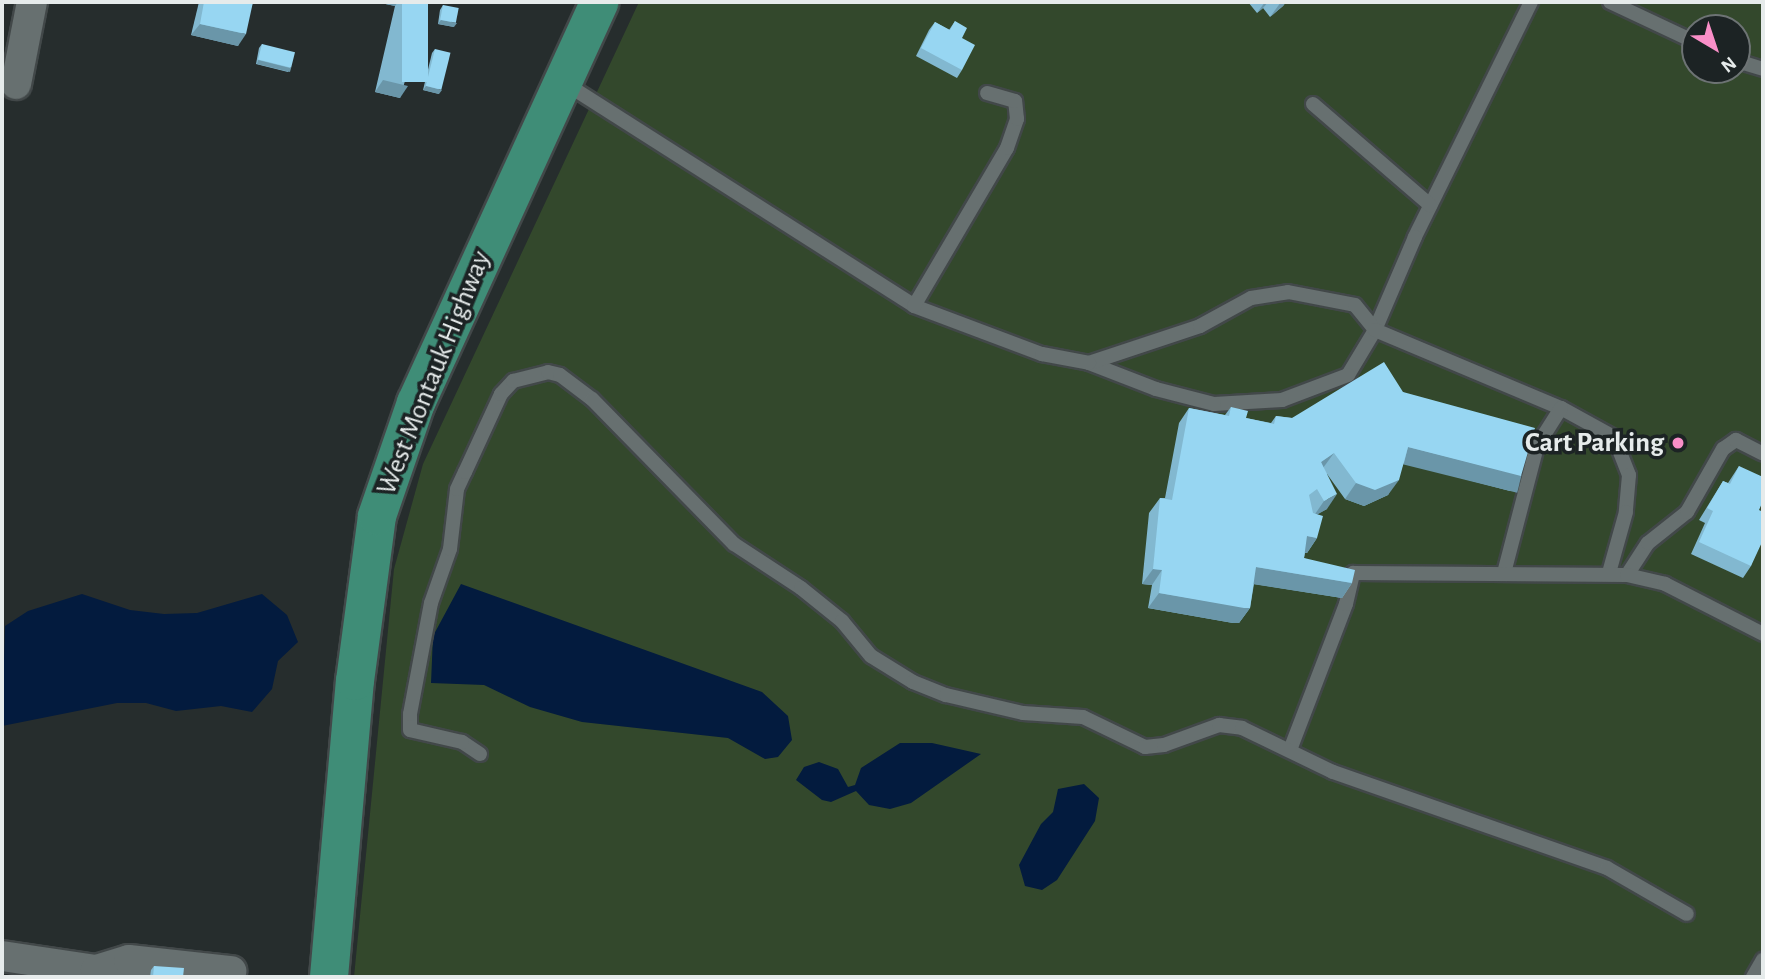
<!DOCTYPE html>
<style>
body{margin:0}
#map{position:relative;width:1765px;height:979px;overflow:hidden;background:#262d2d;font-family:"Alegreya Sans",sans-serif}
div>[style]{position:absolute}
.green>*{inset:0;background:#33482c}
.water>*{inset:0;background:#031b3e}
.roads{filter:drop-shadow(2px 0 #424849) drop-shadow(-2px 0 #424849) drop-shadow(0 2px #424849) drop-shadow(0 -2px #424849)}
.service>*{height:14px;margin:-7px;padding:0 7px;transform-origin:7px;border-radius:7px;background:#677070}
.minor>*{height:30px;margin:-15px;padding:0 15px;transform-origin:15px;border-radius:15px;background:#677070}
.primary>*{height:38px;margin:-19px;padding:0 19px;transform-origin:19px;border-radius:19px;background:#3f8d77}
.wall>*{inset:0;background:#82b8d0}
.shaded-wall>*{inset:0;background:#6a96a9;transform-origin:0 0}
.building>*{inset:0;background:#97d6f2;transform-origin:0 0}
.dots>*{width:19px;height:19px;translate:-50% -50%;box-sizing:border-box;border:4px solid #1c2324;border-radius:50%}
span{translate:-50% -50%;white-space:nowrap;text-align:center;line-height:1.15;-webkit-text-stroke:7px #1c2324;paint-order:stroke}
.street-label{font-size:28px;color:#e6ebeb}
.poi-label{font-size:28px;color:#e6ebeb;font-weight:700}
.right{translate:-100% -50%;text-align:right}
.frame{position:absolute;inset:0;border:4px solid #e6ebeb;pointer-events:none}
.north{position:absolute;left:1681px;top:14px;width:70px;height:70px;box-sizing:border-box;background:#1c2324;border:2px solid #6d7374;border-radius:50%;rotate:141deg;font-size:19px;font-weight:700;line-height:28px;text-align:center;color:#e6ebeb}
.north::after{content:'';display:block;margin:auto;width:24px;height:32px;background:#fa8fc8;clip-path:polygon(50% 0,100% 100%,50% 72%,0 100%)}
</style>
<div id="map">
<div class="green">
<i style="clip-path:polygon(evenodd,639px 2px,1763px 2px,1763px 977px,354px 977px,394px 569px,423px 464px,639px 2px,1695px 28px,1737px 28px,1737px 70px,1695px 70px,1695px 28px)"></i>
</div>
<div class="water">
<i style="clip-path:polygon(461px 584px,762px 692px,788px 716px,792px 740px,778px 757px,765px 759px,728px 738px,582px 722px,530px 707px,484px 685px,431px 683px,433px 636px)"></i>
<i style="clip-path:polygon(82px 594px,130px 610px,164px 614px,197px 613px,262px 594px,287px 615px,298px 642px,278px 661px,272px 689px,252px 712px,221px 706px,176px 711px,146px 703px,117px 703px,2px 726px,5px 626px,28px 611px)"></i>
<i style="clip-path:polygon(900px 743px,932px 743px,981px 754px,911px 803px,890px 809px,869px 805px,856px 791px,831px 802px,822px 800px,796px 780px,804px 767px,819px 762px,838px 769px,848px 787px,855px 785px,861px 768px)"></i>
<i style="clip-path:polygon(1084px 784px,1099px 798px,1095px 821px,1057px 880px,1042px 890px,1025px 886px,1019px 865px,1041px 824px,1053px 812px,1058px 789px)"></i>
</div>
<div class="roads">
<div class="service">
<i style="left:1531px;top:2px;width:262px;rotate:116.3deg"></i>
<i style="left:1415px;top:237px;width:101px;rotate:113.3deg"></i>
<i style="left:1375px;top:330px;width:52px;rotate:121deg"></i>
<i style="left:1348px;top:375px;width:71px;rotate:159.3deg"></i>
<i style="left:1282px;top:400px;width:68px;rotate:176.6deg"></i>
<i style="left:1214px;top:404px;width:60px;rotate:-165.5deg"></i>
<i style="left:1156px;top:389px;width:72px;rotate:-158.8deg"></i>
<i style="left:1089px;top:363px;width:117px;rotate:-18.4deg"></i>
<i style="left:1200px;top:326px;width:58px;rotate:-28.8deg"></i>
<i style="left:1251px;top:298px;width:37px;rotate:-9deg"></i>
<i style="left:1288px;top:292px;width:68px;rotate:11deg"></i>
<i style="left:1355px;top:305px;width:32px;rotate:51deg"></i>
<i style="left:1375px;top:330px;width:202px;rotate:22.8deg"></i>
<i style="left:1561px;top:408px;width:60px;rotate:28.7deg"></i>
<i style="left:1614px;top:437px;width:41px;rotate:68.5deg"></i>
<i style="left:1629px;top:475px;width:37px;rotate:95deg"></i>
<i style="left:1626px;top:512px;width:63px;rotate:105.6deg"></i>
<i style="left:1610px;top:2px;width:94px;rotate:25.2deg"></i>
<i style="left:1737px;top:61px;width:27px;rotate:17deg"></i>
<i style="left:563px;top:82px;width:416px;rotate:32.5deg"></i>
<i style="left:914px;top:306px;width:137px;rotate:20.6deg"></i>
<i style="left:1042px;top:354px;width:48px;rotate:10.8deg"></i>
<i style="left:1313px;top:104px;width:155px;rotate:40.8deg"></i>
<i style="left:914px;top:306px;width:183px;rotate:-59.5deg"></i>
<i style="left:1007px;top:148px;width:31px;rotate:-71deg"></i>
<i style="left:1017px;top:119px;width:18px;rotate:-96deg"></i>
<i style="left:1015px;top:101px;width:29px;rotate:-164deg"></i>
<i style="left:1504px;top:573px;width:131px;rotate:-75.4deg"></i>
<i style="left:1537px;top:446px;width:45px;rotate:-57.7deg"></i>
<i style="left:1627px;top:575px;width:38px;rotate:-57deg"></i>
<i style="left:1648px;top:543px;width:50px;rotate:-38.5deg"></i>
<i style="left:1687px;top:512px;width:73px;rotate:-60.3deg"></i>
<i style="left:1723px;top:449px;width:16px;rotate:-35deg"></i>
<i style="left:1736px;top:440px;width:30px;rotate:27deg"></i>
<i style="left:1290px;top:750px;width:156px;rotate:-69deg"></i>
<i style="left:1346px;top:604px;width:32px;rotate:-77deg"></i>
<i style="left:1353px;top:573px;width:274px;rotate:0.4deg"></i>
<i style="left:1627px;top:575px;width:39px;rotate:13deg"></i>
<i style="left:1665px;top:584px;width:110px;rotate:27deg"></i>
<i style="left:480px;top:754px;width:22px;rotate:-146deg"></i>
<i style="left:462px;top:742px;width:53px;rotate:-167deg"></i>
<i style="left:410px;top:730px;width:16px;rotate:-90deg"></i>
<i style="left:410px;top:714px;width:113px;rotate:-79.3deg"></i>
<i style="left:431px;top:603px;width:57px;rotate:-70.6deg"></i>
<i style="left:450px;top:549px;width:60px;rotate:-83.3deg"></i>
<i style="left:457px;top:489px;width:19px;rotate:-65deg"></i>
<i style="left:465px;top:472px;width:86px;rotate:-65.2deg"></i>
<i style="left:501px;top:394px;width:18px;rotate:-47deg"></i>
<i style="left:513px;top:381px;width:36px;rotate:-14deg"></i>
<i style="left:548px;top:372px;width:12px;rotate:14deg"></i>
<i style="left:560px;top:375px;width:40px;rotate:37deg"></i>
<i style="left:592px;top:399px;width:203px;rotate:45.6deg"></i>
<i style="left:734px;top:544px;width:80px;rotate:33.3deg"></i>
<i style="left:801px;top:588px;width:53px;rotate:38.8deg"></i>
<i style="left:842px;top:621px;width:45px;rotate:50.4deg"></i>
<i style="left:871px;top:656px;width:49px;rotate:31.8deg"></i>
<i style="left:913px;top:682px;width:35px;rotate:22deg"></i>
<i style="left:946px;top:695px;width:79px;rotate:13.2deg"></i>
<i style="left:1023px;top:713px;width:60px;rotate:3.8deg"></i>
<i style="left:1083px;top:717px;width:69px;rotate:25.8deg"></i>
<i style="left:1145px;top:747px;width:19px;rotate:-6deg"></i>
<i style="left:1164px;top:745px;width:59px;rotate:-20deg"></i>
<i style="left:1219px;top:725px;width:23px;rotate:7deg"></i>
<i style="left:1242px;top:728px;width:101px;rotate:25.8deg"></i>
<i style="left:1333px;top:772px;width:290px;rotate:19.3deg"></i>
<i style="left:1607px;top:868px;width:92px;rotate:29.9deg"></i>
<i style="left:1753px;top:977px;width:20px;rotate:-60deg"></i>
</div>
<div class="minor">
<i style="left:16px;top:84px;width:84px;rotate:-79deg"></i>
<i style="left:2px;top:956px;width:95px;rotate:8.5deg"></i>
<i style="left:96px;top:970px;width:16px;rotate:27deg"></i>
<i style="left:96px;top:970px;width:34px;rotate:-17deg"></i>
<i style="left:129px;top:960px;width:103px;rotate:6.2deg"></i>
</div>
<div class="primary">
<i style="left:329px;top:977px;width:297px;rotate:-85deg"></i>
<i style="left:355px;top:681px;width:166px;rotate:-82.4deg"></i>
<i style="left:377px;top:516px;width:120px;rotate:-71deg"></i>
<i style="left:416px;top:403px;width:441px;rotate:-65.4deg"></i>
</div>
</div>
<div class="wall">
<i style="clip-path:polygon(199px 2px,253px 2px,238px 46px,191px 35px)"></i>
<i style="clip-path:polygon(376px 2px,428px 2px,400px 98px,375px 92px,395px 6px)"></i>
<i style="clip-path:polygon(1248px 2px,1286px 2px,1283px 6px,1270px 17px,1263px 8px,1257px 13px)"></i>
<i style="clip-path:polygon(443px 5px,454px 27px,438px 24px,440px 10px)"></i>
<i style="clip-path:polygon(955px 21px,962px 38px,962px 70px,957px 78px,916px 56px,929px 30px,935px 22px,949px 30px)"></i>
<i style="clip-path:polygon(262px 44px,291px 68px,288px 72px,256px 64px,259px 48px)"></i>
<i style="clip-path:polygon(435px 49px,439px 94px,423px 90px,432px 53px)"></i>
<i style="clip-path:polygon(1403px 392px,1521px 476px,1510px 491px,1404px 463px,1388px 495px,1364px 506px,1345px 499px,1327px 474px,1327px 509px,1317px 514px,1317px 538px,1307px 553px,1305px 553px,1304px 558px,1352px 583px,1342px 598px,1254px 584px,1250px 608px,1239px 623px,1233px 623px,1148px 608px,1152px 585px,1142px 584px,1149px 513px,1160px 498px,1165px 498px,1179px 423px,1189px 408px,1225px 415px,1231px 407px,1246px 418px,1271px 423px,1276px 416px,1292px 418px)"></i>
<i style="clip-path:polygon(1739px 466px,1759px 510px,1751px 566px,1743px 578px,1691px 554px,1705px 523px,1699px 520px,1723px 481px,1728px 483px)"></i>
<i style="clip-path:polygon(154px 966px,183px 977px,150px 977px,151px 970px)"></i>
</div>
<div class="shaded-wall">
<i style="clip-path:polygon(376px 2px,398px 2px,395px 6px)"></i>
<i style="clip-path:polygon(1265px 2px,1268px 2px,1263px 8px,1257px 13px)"></i>
<i style="clip-path:polygon(1281px 2px,1286px 2px,1283px 6px,1270px 17px)"></i>
<i style="clip-path:polygon(441px 20px,457px 23px,454px 27px,438px 24px)"></i>
<i style="clip-path:polygon(200px 24px,246px 34px,238px 46px,191px 35px)"></i>
<i style="left:258px;top:60px;width:34px;height:4px;rotate:14deg"></i>
<i style="clip-path:polygon(383px 80px,408px 86px,400px 98px,375px 92px)"></i>
<i style="clip-path:polygon(426px 86px,442px 90px,439px 94px,423px 90px)"></i>
<i style="left:1408px;top:447px;width:117px;height:18px;rotate:14deg"></i>
<i style="clip-path:polygon(1334px 453px,1323px 468px,1321px 462px)"></i>
<i style="clip-path:polygon(1399px 480px,1388px 495px,1364px 506px,1345px 499px,1356px 483px)"></i>
<i style="clip-path:polygon(1337px 494px,1327px 509px,1313px 517px,1324px 501px)"></i>
<i style="clip-path:polygon(1307px 536px,1317px 538px,1307px 553px,1296px 551px)"></i>
<i style="clip-path:polygon(1256px 567px,1352px 583px,1342px 598px,1246px 583px)"></i>
<i style="clip-path:polygon(1153px 569px,1162px 570px,1152px 585px,1142px 584px)"></i>
<i style="clip-path:polygon(1159px 593px,1250px 608px,1239px 623px,1233px 623px,1148px 608px)"></i>
</div>
<div class="building">
<i style="clip-path:polygon(204px 2px,253px 2px,246px 34px,200px 24px)"></i>
<i style="left:402px;top:2px;width:26px;height:80px"></i>
<i style="left:443px;top:5px;width:16px;height:15px;rotate:11deg"></i>
<i style="clip-path:polygon(955px 21px,967px 28px,962px 38px,975px 45px,962px 70px,921px 48px,935px 22px,950px 30px)"></i>
<i style="left:262px;top:44px;width:34px;height:16px;rotate:14deg"></i>
<i style="left:435px;top:49px;width:16px;height:38px;rotate:14deg"></i>
<i style="clip-path:polygon(1384px 362px,1403px 392px,1535px 428px,1521px 476px,1408px 447px,1399px 480px,1375px 490px,1356px 483px,1334px 453px,1321px 462px,1337px 494px,1324px 501px,1317px 489px,1309px 495px,1313px 513px,1323px 516px,1317px 538px,1307px 536px,1304px 558px,1355px 570px,1352px 583px,1256px 567px,1250px 608px,1244px 608px,1159px 593px,1162px 570px,1153px 569px,1160px 498px,1172px 500px,1189px 408px,1229px 416px,1231px 407px,1248px 411px,1246px 418px,1274px 424px,1276px 416px,1292px 418px)"></i>
<i style="clip-path:polygon(1739px 466px,1763px 477px,1763px 501px,1759px 510px,1763px 512px,1763px 540px,1751px 566px,1699px 542px,1713px 511px,1707px 508px,1723px 481px,1730px 484px)"></i>
<i style="clip-path:polygon(154px 966px,184px 968px,183px 977px,153px 977px)"></i>
</div>
<div class="dots">
<i style="left:1678px;top:443px;background:#fa8fc8"></i>
</div>
<div class="street-label">
<span style="left:434px;top:373px;rotate:-68deg">West Montauk Highway</span>
</div>
<div class="poi-label">
<span class="right" style="left:1664px;top:443px">Cart Parking</span>
</div>
<div class="frame"></div>
<div class="north">N</div>
</div>
